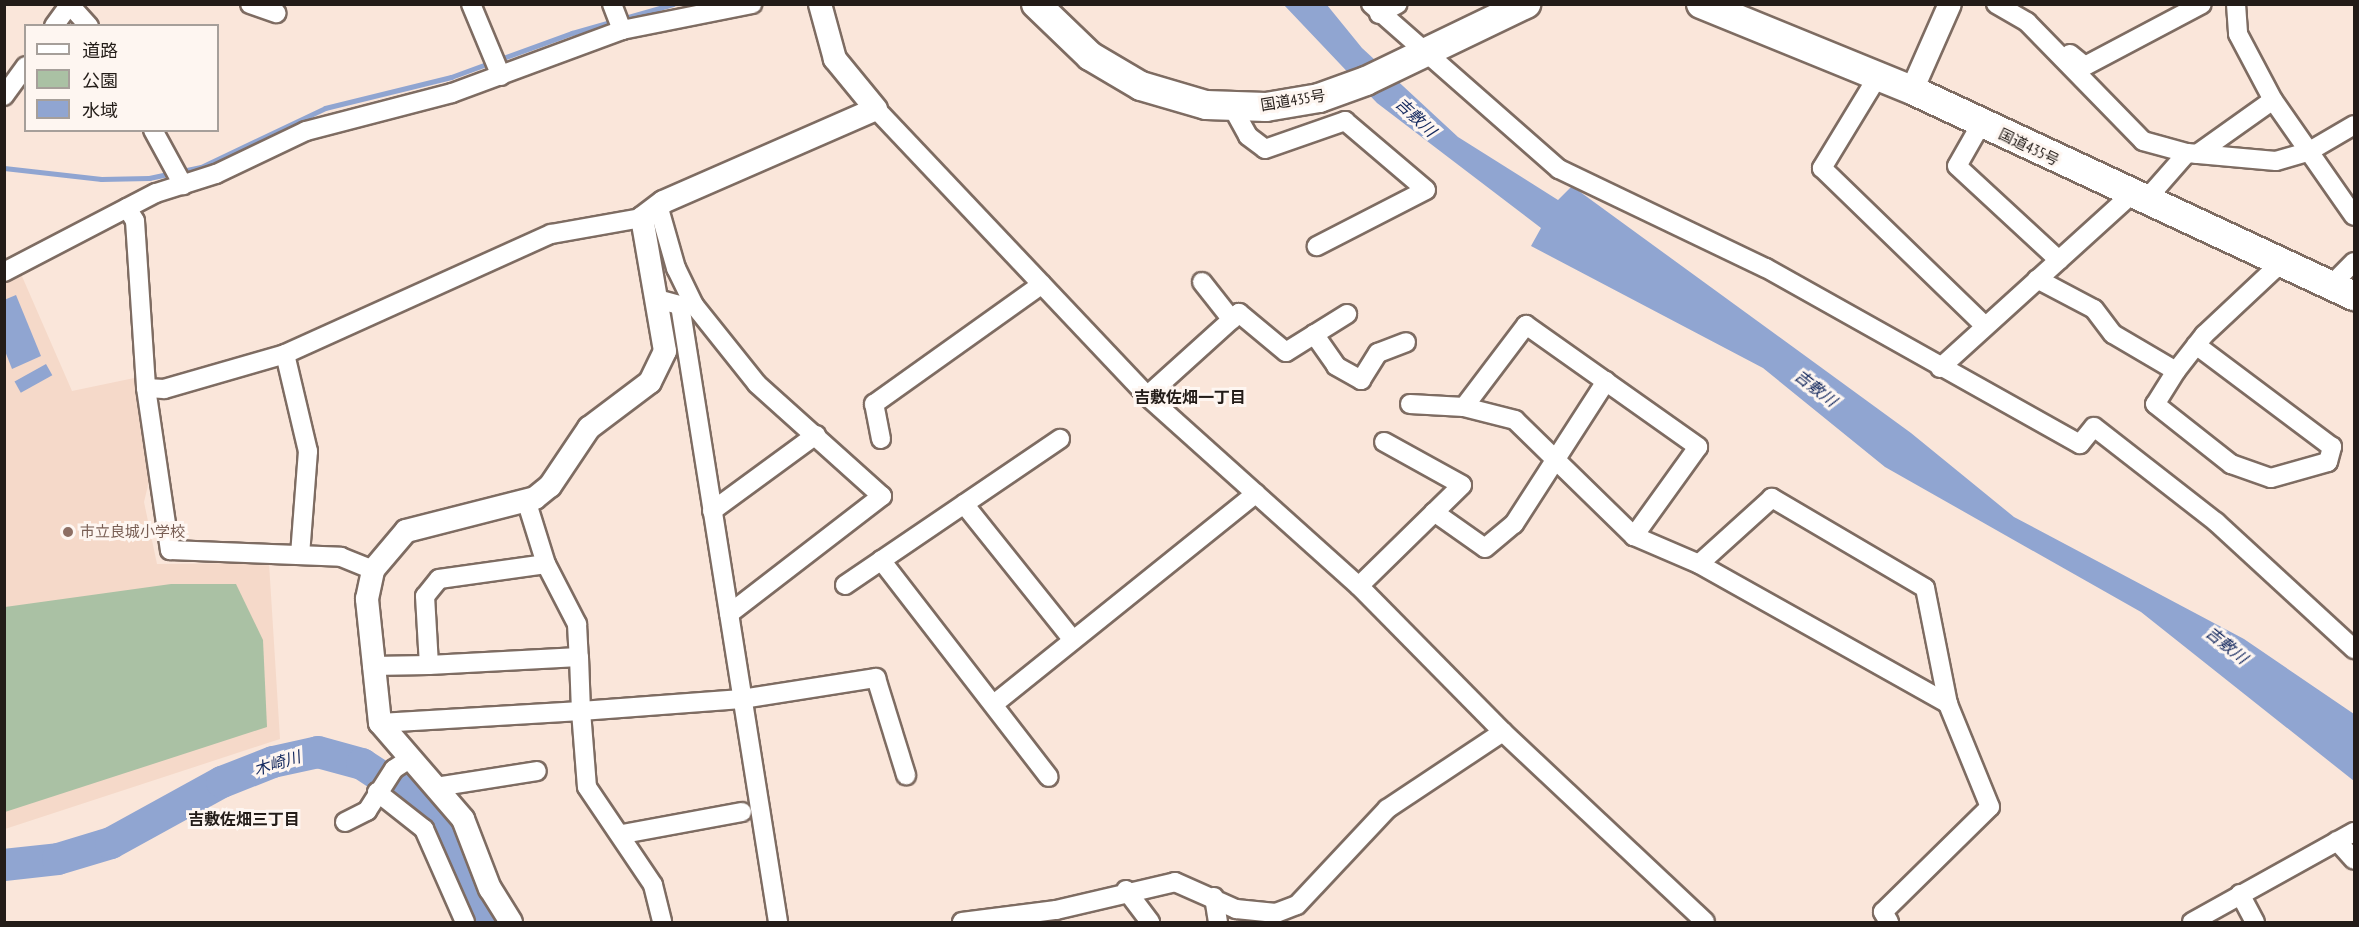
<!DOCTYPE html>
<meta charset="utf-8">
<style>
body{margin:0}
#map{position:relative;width:2359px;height:927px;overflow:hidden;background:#fae6da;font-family:"PT Sans Narrow","Noto Sans JP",sans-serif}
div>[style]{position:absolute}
.built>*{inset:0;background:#f5d9c9}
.green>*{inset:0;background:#aac1a4}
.water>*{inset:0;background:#90a5d1;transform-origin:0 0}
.stream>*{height:5px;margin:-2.5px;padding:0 2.5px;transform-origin:2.5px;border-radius:2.5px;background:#90a5d1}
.river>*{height:32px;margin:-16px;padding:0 16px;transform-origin:16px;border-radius:16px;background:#90a5d1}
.roads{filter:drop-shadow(2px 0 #7e6c62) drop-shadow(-2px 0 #7e6c62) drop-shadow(0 2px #7e6c62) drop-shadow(0 -2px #7e6c62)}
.minor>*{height:18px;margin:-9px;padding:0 9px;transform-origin:9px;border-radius:9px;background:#fff}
.tertiary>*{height:22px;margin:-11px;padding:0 11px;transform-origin:11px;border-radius:11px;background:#fff}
.trunk>*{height:28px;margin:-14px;padding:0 14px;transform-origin:14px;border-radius:14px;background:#fff}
.dots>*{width:16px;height:16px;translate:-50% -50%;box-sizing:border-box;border:3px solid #fef6f1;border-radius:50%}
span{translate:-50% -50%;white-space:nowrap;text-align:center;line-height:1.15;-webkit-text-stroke:6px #fef6f1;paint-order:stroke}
.street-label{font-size:15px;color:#231c18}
.education-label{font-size:15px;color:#785e54}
.left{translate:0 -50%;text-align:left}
.water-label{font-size:16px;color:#12275d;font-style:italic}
.neighbourhood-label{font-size:16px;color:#231c18;font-weight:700}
.frame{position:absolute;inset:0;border:6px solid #231c18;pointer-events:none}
.legend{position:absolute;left:24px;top:24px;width:195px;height:108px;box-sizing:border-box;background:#fef6f1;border:2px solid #a69f9a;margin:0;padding:8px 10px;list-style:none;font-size:18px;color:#231c18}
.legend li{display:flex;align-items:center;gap:12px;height:30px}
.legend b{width:30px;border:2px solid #a69f9a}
</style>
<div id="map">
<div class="built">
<i style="clip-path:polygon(21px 274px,72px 391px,139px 377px,150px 477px,144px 502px,157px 564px,269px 563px,280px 739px,5px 829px,4px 282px)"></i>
</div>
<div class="green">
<i style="clip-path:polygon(171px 584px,236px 584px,263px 640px,267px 727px,5px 812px,5px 607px)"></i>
</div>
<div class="water">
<i style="clip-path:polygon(1284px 5px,1327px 5px,1362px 48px,1458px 137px,1558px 200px,1572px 186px,1911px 433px,2014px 517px,2244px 639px,2354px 714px,2354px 781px,2141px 612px,1885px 467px,1763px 368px,1531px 246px,1541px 228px,1377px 103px)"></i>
<i style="clip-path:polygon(16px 295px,41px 356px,12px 369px,5px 351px,4px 300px)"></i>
<i style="left:46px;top:364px;width:13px;height:36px;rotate:61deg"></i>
</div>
<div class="stream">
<i style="left:4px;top:168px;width:98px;rotate:6.5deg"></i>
<i style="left:101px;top:179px;width:48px;rotate:-1.2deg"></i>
<i style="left:149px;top:178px;width:53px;rotate:-11.9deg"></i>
<i style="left:201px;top:167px;width:137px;rotate:-25.4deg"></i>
<i style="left:325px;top:108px;width:130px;rotate:-13.8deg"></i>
<i style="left:451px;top:77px;width:129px;rotate:-20deg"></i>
<i style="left:572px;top:33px;width:105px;rotate:-16deg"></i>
</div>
<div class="river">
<i style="left:4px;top:865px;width:54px;rotate:-6.3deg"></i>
<i style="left:58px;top:859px;width:55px;rotate:-16.8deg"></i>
<i style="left:111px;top:843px;width:127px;rotate:-28.8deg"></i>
<i style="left:222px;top:782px;width:55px;rotate:-21.4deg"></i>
<i style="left:273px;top:762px;width:46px;rotate:-12.5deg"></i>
<i style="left:318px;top:752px;width:46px;rotate:15.3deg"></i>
<i style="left:362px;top:764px;width:45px;rotate:33.3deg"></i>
<i style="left:400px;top:789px;width:58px;rotate:46.4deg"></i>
<i style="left:440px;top:831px;width:101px;rotate:64.7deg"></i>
</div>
<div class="roads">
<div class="minor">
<i style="left:69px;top:4px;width:30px;rotate:48deg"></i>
<i style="left:250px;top:4px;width:28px;rotate:19deg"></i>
<i style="left:471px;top:4px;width:78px;rotate:67.4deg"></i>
<i style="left:612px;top:4px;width:28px;rotate:69deg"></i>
<i style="left:1371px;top:4px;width:250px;rotate:41.3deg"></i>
<i style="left:1559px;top:169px;width:229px;rotate:25.6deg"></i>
<i style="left:1766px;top:268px;width:360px;rotate:29.3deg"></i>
<i style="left:2080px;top:444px;width:22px;rotate:-51deg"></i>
<i style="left:2094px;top:427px;width:155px;rotate:37.9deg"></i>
<i style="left:2216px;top:522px;width:188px;rotate:42.6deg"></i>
<i style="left:1996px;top:4px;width:36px;rotate:30deg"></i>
<i style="left:2027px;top:22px;width:166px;rotate:45.7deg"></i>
<i style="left:2143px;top:141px;width:46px;rotate:15.3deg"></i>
<i style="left:2187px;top:153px;width:89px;rotate:5.1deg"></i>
<i style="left:2276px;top:161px;width:33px;rotate:-16deg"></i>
<i style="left:2308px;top:152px;width:53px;rotate:-30.4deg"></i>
<i style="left:2236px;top:4px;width:30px;rotate:86deg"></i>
<i style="left:2238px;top:34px;width:75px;rotate:62.1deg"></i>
<i style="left:2273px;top:100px;width:141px;rotate:55.1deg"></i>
<i style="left:1379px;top:14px;width:21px;rotate:-28deg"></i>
<i style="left:54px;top:26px;width:26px;rotate:-54deg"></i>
<i style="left:2070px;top:54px;width:19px;rotate:39deg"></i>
<i style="left:2085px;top:66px;width:132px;rotate:-27.9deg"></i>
<i style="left:1878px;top:76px;width:108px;rotate:121.3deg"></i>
<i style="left:1822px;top:168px;width:227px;rotate:44.1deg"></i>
<i style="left:4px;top:96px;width:37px;rotate:-54deg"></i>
<i style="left:1231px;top:105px;width:35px;rotate:61deg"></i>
<i style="left:1248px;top:136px;width:21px;rotate:37deg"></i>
<i style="left:1265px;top:149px;width:85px;rotate:-19.3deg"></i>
<i style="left:1345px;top:121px;width:106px;rotate:40.4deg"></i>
<i style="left:1426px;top:190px;width:123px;rotate:152.8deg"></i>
<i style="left:876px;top:109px;width:395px;rotate:46.6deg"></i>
<i style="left:1147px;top:396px;width:285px;rotate:41.9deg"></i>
<i style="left:1359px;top:586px;width:205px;rotate:45.4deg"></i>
<i style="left:1503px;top:732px;width:277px;rotate:43.2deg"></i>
<i style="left:1981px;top:124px;width:48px;rotate:119.7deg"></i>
<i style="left:1957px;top:166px;width:139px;rotate:42.7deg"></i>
<i style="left:153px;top:130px;width:63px;rotate:61.4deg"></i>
<i style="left:2197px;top:154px;width:93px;rotate:-35.4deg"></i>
<i style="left:2144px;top:202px;width:65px;rotate:-48.7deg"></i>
<i style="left:658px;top:205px;width:66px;rotate:74.1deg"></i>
<i style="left:676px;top:268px;width:41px;rotate:64.1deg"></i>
<i style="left:127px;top:208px;width:15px;rotate:58deg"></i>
<i style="left:135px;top:221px;width:167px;rotate:86.2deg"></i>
<i style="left:146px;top:388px;width:164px;rotate:81.6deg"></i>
<i style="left:170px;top:550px;width:171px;rotate:2.3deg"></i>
<i style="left:341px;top:557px;width:35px;rotate:22deg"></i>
<i style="left:4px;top:272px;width:171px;rotate:-27.5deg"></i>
<i style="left:156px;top:193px;width:63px;rotate:-17.6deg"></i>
<i style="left:216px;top:174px;width:100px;rotate:-25.5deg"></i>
<i style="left:306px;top:131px;width:151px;rotate:-14.6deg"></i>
<i style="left:452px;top:93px;width:181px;rotate:-20.3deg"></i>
<i style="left:622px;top:30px;width:133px;rotate:-11.3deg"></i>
<i style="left:2037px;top:279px;width:64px;rotate:27.8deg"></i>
<i style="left:2094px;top:309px;width:31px;rotate:53deg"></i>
<i style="left:2113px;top:334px;width:73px;rotate:30.4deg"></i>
<i style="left:2176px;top:371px;width:46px;rotate:-52.1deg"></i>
<i style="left:2204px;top:335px;width:104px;rotate:-43.1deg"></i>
<i style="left:1202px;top:282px;width:48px;rotate:51.7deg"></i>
<i style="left:2330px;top:286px;width:34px;rotate:-45deg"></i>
<i style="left:657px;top:299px;width:24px;rotate:15deg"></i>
<i style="left:680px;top:305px;width:625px;rotate:80.97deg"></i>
<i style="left:680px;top:305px;width:14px"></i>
<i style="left:694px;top:305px;width:101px;rotate:51.4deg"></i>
<i style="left:757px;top:384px;width:168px;rotate:41.9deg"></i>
<i style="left:882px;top:496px;width:193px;rotate:142.4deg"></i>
<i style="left:1314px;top:334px;width:39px;rotate:55deg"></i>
<i style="left:1336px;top:366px;width:29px;rotate:29deg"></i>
<i style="left:1361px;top:380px;width:32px;rotate:-58deg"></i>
<i style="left:1378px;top:353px;width:30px;rotate:-21deg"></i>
<i style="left:285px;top:354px;width:100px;rotate:76.7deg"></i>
<i style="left:308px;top:451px;width:104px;rotate:94.4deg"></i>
<i style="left:1940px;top:368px;width:256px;rotate:-42.2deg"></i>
<i style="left:2176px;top:371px;width:39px;rotate:122deg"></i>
<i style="left:2155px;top:404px;width:97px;rotate:38.3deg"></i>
<i style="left:2231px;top:464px;width:42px;rotate:19.3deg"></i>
<i style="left:2271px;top:478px;width:59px;rotate:-15.7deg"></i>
<i style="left:2328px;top:462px;width:16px;rotate:-75deg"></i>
<i style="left:2332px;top:447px;width:170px;rotate:-143.1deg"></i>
<i style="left:146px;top:388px;width:18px;rotate:3deg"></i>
<i style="left:164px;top:389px;width:126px;rotate:-16.1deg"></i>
<i style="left:285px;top:354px;width:292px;rotate:-24.3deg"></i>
<i style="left:551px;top:234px;width:92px;rotate:-10deg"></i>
<i style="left:1147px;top:396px;width:124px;rotate:-42.1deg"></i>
<i style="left:1239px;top:313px;width:61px;rotate:39.7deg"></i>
<i style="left:1286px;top:352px;width:72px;rotate:-31.9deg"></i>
<i style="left:1410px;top:404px;width:54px;rotate:3.2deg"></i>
<i style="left:1464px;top:407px;width:53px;rotate:14.3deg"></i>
<i style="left:1515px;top:420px;width:166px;rotate:44.3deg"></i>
<i style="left:1464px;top:407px;width:103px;rotate:-52.9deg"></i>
<i style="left:1526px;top:325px;width:211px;rotate:35.3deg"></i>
<i style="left:1698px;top:447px;width:110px;rotate:125.7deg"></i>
<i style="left:1634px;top:536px;width:71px;rotate:23.3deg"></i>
<i style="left:881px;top:439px;width:36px;rotate:-101deg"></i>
<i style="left:874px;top:404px;width:206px;rotate:-35.5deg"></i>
<i style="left:527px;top:503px;width:64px;rotate:72.7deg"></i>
<i style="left:546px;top:564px;width:108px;rotate:172deg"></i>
<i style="left:439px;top:579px;width:22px;rotate:129deg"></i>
<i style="left:425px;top:596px;width:69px;rotate:86.7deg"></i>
<i style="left:429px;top:665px;width:150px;rotate:-3.1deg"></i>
<i style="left:579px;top:657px;width:54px;rotate:87.9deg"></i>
<i style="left:581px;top:711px;width:161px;rotate:-4.3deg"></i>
<i style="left:742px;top:699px;width:136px;rotate:-8.9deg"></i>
<i style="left:876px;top:678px;width:102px;rotate:72.8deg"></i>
<i style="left:964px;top:504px;width:174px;rotate:51.3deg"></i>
<i style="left:712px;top:511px;width:129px;rotate:-36.2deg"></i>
<i style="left:1434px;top:512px;width:62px;rotate:35.2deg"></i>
<i style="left:1485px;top:548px;width:38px;rotate:-40deg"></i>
<i style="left:1514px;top:524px;width:170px;rotate:-57.2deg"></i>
<i style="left:881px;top:560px;width:274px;rotate:52.3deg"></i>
<i style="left:546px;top:564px;width:68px;rotate:62.7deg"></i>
<i style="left:577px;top:624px;width:33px;rotate:87deg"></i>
<i style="left:845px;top:585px;width:260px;rotate:-34.2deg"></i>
<i style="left:1359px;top:586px;width:144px;rotate:-44.4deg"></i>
<i style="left:1462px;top:485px;width:89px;rotate:-151.1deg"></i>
<i style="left:372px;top:666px;width:57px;rotate:-1deg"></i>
<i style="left:994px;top:704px;width:336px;rotate:-38.8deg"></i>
<i style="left:380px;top:723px;width:201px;rotate:-3.4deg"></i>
<i style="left:581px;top:711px;width:76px;rotate:85.5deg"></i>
<i style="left:587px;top:787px;width:118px;rotate:56deg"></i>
<i style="left:653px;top:885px;width:38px;rotate:76deg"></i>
<i style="left:436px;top:787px;width:102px;rotate:-9deg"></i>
<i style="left:377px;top:792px;width:60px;rotate:38.2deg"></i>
<i style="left:424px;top:829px;width:102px;rotate:66.2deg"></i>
<i style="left:345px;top:822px;width:25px;rotate:-27deg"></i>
<i style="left:367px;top:811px;width:50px;rotate:-57.3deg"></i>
<i style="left:394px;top:769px;width:17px;rotate:-33deg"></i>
<i style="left:623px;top:834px;width:121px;rotate:-10.5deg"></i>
<i style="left:2337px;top:841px;width:25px;rotate:48deg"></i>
<i style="left:1126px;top:890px;width:40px;rotate:53deg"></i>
<i style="left:2240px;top:894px;width:32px;rotate:62deg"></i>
<i style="left:1214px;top:897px;width:25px;rotate:81deg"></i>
<i style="left:962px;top:922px;width:95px;rotate:-7.3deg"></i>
<i style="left:1056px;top:910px;width:122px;rotate:-13.2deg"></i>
<i style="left:1175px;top:882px;width:67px;rotate:23.9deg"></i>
<i style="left:1236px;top:909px;width:40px;rotate:5.7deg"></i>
<i style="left:1276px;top:913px;width:22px;rotate:-21deg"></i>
<i style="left:1297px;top:905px;width:132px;rotate:-46.8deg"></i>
<i style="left:1387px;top:809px;width:139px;rotate:-33.6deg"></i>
<i style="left:1889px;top:922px;width:12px;rotate:-121deg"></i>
<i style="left:1883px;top:912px;width:150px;rotate:-44.5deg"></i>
<i style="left:1990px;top:807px;width:111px;rotate:-112.2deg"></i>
<i style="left:1948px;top:704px;width:118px;rotate:-101.2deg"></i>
<i style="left:1925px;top:588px;width:178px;rotate:-149.5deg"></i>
<i style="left:1772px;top:498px;width:98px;rotate:137.9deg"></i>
<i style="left:1699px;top:564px;width:286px;rotate:29.3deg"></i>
<i style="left:2192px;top:922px;width:185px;rotate:-29.1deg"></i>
</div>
<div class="tertiary">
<i style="left:1912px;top:90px;width:94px;rotate:-66.2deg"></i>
<i style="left:511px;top:922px;width:39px;rotate:-122deg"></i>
<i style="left:490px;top:889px;width:75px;rotate:-111.1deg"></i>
<i style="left:463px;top:819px;width:127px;rotate:-130.8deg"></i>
<i style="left:380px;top:723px;width:125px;rotate:-96deg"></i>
<i style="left:367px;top:599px;width:30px;rotate:-78deg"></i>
<i style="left:373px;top:570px;width:51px;rotate:-49.8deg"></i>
<i style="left:406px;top:531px;width:133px;rotate:-14.3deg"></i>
<i style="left:535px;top:498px;width:19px;rotate:-39deg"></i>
<i style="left:550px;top:486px;width:70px;rotate:-56.1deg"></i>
<i style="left:589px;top:428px;width:76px;rotate:-37deg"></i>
<i style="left:650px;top:382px;width:34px;rotate:-64deg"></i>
<i style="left:665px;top:351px;width:135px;rotate:-99.8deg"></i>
<i style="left:642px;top:218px;width:26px;rotate:-37deg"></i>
<i style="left:663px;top:202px;width:232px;rotate:-23.6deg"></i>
<i style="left:876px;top:109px;width:65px;rotate:-129.4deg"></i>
<i style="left:835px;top:59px;width:57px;rotate:-105.3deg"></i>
</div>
<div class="trunk">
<i style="left:1036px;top:4px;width:75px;rotate:43.9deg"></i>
<i style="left:1090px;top:56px;width:59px;rotate:30.5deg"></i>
<i style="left:1141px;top:86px;width:68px;rotate:16.3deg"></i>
<i style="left:1206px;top:105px;width:60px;rotate:1.9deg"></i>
<i style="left:1266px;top:107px;width:54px;rotate:-9.6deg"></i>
<i style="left:1319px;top:98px;width:50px;rotate:-19.9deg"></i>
<i style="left:1366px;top:81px;width:178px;rotate:-25.7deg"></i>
<i style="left:1701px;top:4px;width:228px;rotate:22.2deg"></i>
<i style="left:1912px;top:90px;width:488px;rotate:25deg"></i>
</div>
</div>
<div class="dots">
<i style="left:68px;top:532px;background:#8d6e63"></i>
</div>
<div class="street-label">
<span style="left:1293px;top:100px;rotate:-9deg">国道435号</span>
<span style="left:2029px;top:147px;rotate:26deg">国道435号</span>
</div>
<div class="education-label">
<span class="left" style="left:80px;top:532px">市立良城小学校</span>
</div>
<div class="water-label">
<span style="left:1416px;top:117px;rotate:43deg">吉敷川</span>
<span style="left:1816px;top:388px;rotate:38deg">吉敷川</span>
<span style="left:2227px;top:645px;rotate:39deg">吉敷川</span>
<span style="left:277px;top:763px;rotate:-17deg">木崎川</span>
</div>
<div class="neighbourhood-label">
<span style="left:1190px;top:397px">吉敷佐畑一丁目</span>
<span style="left:244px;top:819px">吉敷佐畑三丁目</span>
</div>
<div class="frame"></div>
<ul class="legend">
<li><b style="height:8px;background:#fff"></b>道路</li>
<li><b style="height:16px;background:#aac1a4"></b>公園</li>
<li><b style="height:16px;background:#90a5d1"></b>水域</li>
</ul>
</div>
